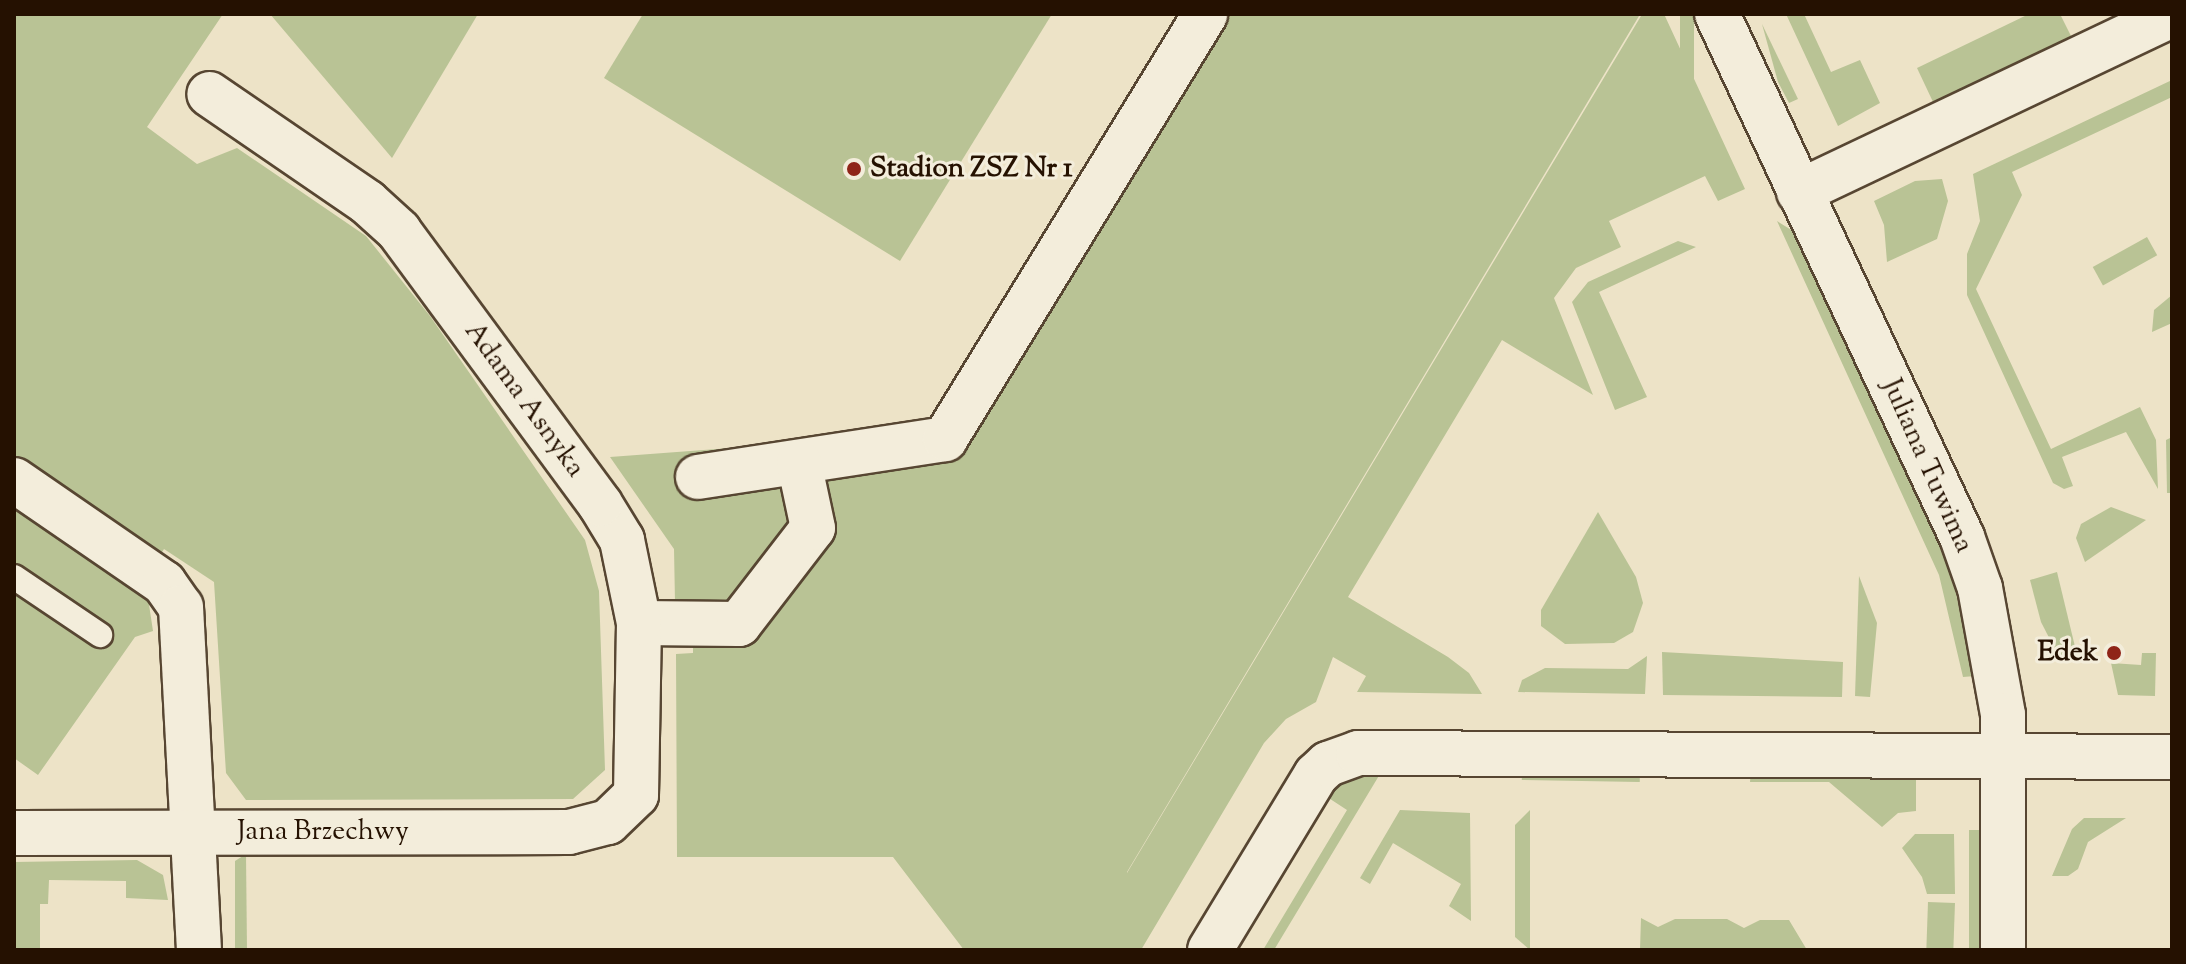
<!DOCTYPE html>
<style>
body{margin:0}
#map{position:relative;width:2186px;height:964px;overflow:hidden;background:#ede3c7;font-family:"Sorts Mill Goudy",serif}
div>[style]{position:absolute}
.green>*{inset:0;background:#b9c395;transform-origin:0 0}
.roads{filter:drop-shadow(2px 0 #574632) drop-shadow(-2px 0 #574632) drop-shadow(0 2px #574632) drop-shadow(0 -2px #574632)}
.lane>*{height:24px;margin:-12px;padding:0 12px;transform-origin:12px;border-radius:12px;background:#f3eddb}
.street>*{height:44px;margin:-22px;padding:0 22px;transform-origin:22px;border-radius:22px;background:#f3eddb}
.secondary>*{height:44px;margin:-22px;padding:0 22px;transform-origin:22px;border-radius:22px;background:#f3eddb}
.dots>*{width:22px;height:22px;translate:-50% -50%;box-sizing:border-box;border:4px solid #f3eddb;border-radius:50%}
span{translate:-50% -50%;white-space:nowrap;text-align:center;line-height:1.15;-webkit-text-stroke:6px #f3eddb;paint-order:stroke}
.poi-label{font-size:28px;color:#251101;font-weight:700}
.left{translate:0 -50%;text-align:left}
.right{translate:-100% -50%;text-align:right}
.street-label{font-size:28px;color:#251101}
.frame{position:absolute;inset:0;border:16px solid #251101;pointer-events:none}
</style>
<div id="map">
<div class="green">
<i style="clip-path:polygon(14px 14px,223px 14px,147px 127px,197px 164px,237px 148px,366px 236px,430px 316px,585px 540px,599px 591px,605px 770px,573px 799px,246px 800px,226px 773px,214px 582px,164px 549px,159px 557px,14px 459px)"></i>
<i style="clip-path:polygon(270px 14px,478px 14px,392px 158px)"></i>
<i style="clip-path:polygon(643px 14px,1052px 14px,900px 261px,604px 78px)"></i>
<i style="clip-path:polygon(evenodd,1178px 14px,1664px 14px,1745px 189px,1718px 201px,1705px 176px,1609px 221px,1621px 247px,1576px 268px,1554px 298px,1593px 395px,1502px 340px,1348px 597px,1448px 657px,1469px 673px,1482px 694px,1357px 692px,1366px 676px,1333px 657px,1316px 702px,1286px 719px,1264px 743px,1141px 950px,964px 950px,893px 857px,677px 857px,676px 654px,693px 653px,693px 602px,675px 602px,674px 549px,610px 457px,783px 444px,934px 418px,1178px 14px,1639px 16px,1641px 16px,1127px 873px,1127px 872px,1639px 16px)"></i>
<i style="left:1680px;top:14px;width:14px;height:131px"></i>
<i style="clip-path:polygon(1786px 14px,1804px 14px,1831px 72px,1860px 60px,1880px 103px,1838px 126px)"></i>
<i style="clip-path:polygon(2029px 14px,2060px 14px,2072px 38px,1934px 104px,1917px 68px)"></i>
<i style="clip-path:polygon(1762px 24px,1798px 99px,1789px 103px,1778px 82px)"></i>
<i style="clip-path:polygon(2172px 80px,2172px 97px,2012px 172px,2022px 195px,1976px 289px,2051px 449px,2140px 407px,2156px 440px,2158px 489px,2126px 432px,2062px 457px,2073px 486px,2064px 489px,2053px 483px,1967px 295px,1967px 254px,1980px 221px,1973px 174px)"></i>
<i style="clip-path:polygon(1942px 179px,1948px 201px,1937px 239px,1887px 262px,1884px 225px,1874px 201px,1915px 181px)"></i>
<i style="clip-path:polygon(1777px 221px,1793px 231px,1950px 568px,1975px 676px,1963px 677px,1939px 575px)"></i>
<i style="left:2147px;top:237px;width:21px;height:62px;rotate:61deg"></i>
<i style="clip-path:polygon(1678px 241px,1696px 247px,1599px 292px,1647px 397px,1615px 410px,1572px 302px,1588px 282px)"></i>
<i style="clip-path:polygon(2172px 295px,2172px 323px,2152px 332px,2154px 310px)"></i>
<i style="clip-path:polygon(2172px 437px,2172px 493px,2167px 493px,2166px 440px)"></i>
<i style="clip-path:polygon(14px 504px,148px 598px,153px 631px,135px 637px,38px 775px,14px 758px)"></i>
<i style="clip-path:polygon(2111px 507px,2146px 520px,2085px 562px,2076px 538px,2081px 524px)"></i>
<i style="clip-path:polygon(1598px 512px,1636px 577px,1643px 603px,1633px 632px,1614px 643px,1565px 644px,1541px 626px,1541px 610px)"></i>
<i style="clip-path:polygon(2057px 572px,2077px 655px,2060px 659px,2041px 622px,2030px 580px)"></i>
<i style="clip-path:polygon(1859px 576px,1877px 623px,1870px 697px,1855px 696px)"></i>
<i style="clip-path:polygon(1662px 652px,1843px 662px,1842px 697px,1663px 695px)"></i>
<i style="clip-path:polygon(2142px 653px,2156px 653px,2155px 696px,2118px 695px,2111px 663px,2141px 665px)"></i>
<i style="clip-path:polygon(1647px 656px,1645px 694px,1518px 692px,1522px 680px,1545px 668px,1628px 669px)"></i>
<i style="left:1522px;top:768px;width:118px;height:12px;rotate:1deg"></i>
<i style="clip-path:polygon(1751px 770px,1916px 772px,1916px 811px,1898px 813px,1882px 827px,1829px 782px,1750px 782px)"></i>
<i style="clip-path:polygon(1476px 771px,1482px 776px,1380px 774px,1274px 950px,1263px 950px,1347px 810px,1321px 793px,1341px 773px)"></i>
<i style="clip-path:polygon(1400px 810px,1470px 813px,1471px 921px,1449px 906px,1461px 884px,1393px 843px,1370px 884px,1360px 878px)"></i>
<i style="clip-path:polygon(1530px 810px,1530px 950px,1515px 937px,1515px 825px)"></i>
<i style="clip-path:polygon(2084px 818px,2126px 818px,2088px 842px,2078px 869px,2068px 876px,2052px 876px,2072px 829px)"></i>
<i style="left:1969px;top:830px;width:10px;height:120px"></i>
<i style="clip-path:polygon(1915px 834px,1954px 834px,1955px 894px,1927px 894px,1922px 877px,1902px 848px)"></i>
<i style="clip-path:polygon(246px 854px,247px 950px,235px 950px,235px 861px)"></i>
<i style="clip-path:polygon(137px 860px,163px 875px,168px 900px,126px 898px,126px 881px,49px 880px,48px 904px,40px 904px,40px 950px,14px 950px,14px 862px)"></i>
<i style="left:1928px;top:902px;width:27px;height:48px;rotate:2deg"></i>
<i style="clip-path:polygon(1641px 918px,1658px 927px,1675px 919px,1727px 919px,1744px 928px,1760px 920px,1789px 920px,1807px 950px,1640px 950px)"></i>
</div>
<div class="roads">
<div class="lane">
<i style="left:14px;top:577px;width:104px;rotate:34deg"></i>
</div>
<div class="street">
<i style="left:1799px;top:192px;width:413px;rotate:-25.4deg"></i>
<i style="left:698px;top:477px;width:250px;rotate:-8.7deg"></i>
<i style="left:945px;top:439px;width:498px;rotate:-58.5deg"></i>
<i style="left:14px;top:480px;width:182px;rotate:34.5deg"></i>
<i style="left:164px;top:583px;width:29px;rotate:55deg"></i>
<i style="left:181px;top:607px;width:343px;rotate:87deg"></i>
<i style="left:639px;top:623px;width:100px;rotate:0.6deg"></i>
<i style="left:739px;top:624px;width:121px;rotate:-52.4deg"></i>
<i style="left:813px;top:528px;width:67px;rotate:-102deg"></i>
<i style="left:14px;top:833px;width:555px;rotate:-0.1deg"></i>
<i style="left:569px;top:832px;width:40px;rotate:-14.4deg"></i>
<i style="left:608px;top:822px;width:39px;rotate:-44deg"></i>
<i style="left:636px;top:795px;width:172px;rotate:-89deg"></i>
<i style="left:639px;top:623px;width:85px;rotate:-101.6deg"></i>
<i style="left:622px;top:540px;width:42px;rotate:-121.4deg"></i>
<i style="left:600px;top:504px;width:339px;rotate:-126.4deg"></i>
<i style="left:399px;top:231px;width:43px;rotate:-137.8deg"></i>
<i style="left:367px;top:202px;width:191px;rotate:-145.6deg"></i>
<i style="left:1210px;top:950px;width:205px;rotate:-58.8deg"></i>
<i style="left:1316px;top:775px;width:16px;rotate:-43deg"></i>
<i style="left:1328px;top:764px;width:32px;rotate:-20deg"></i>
<i style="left:1358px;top:753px;width:814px;rotate:0.28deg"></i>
</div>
<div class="secondary">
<i style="left:1717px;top:14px;width:578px;rotate:64.9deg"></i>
<i style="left:1962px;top:537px;width:54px;rotate:70.6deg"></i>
<i style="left:1980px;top:588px;width:129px;rotate:79.7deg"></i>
<i style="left:2003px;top:715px;width:235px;rotate:90deg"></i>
</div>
</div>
<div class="dots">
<i style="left:854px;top:169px;background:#8f2418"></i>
<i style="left:2114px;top:653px;background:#8f2418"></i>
</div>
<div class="poi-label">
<span class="left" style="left:870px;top:169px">Stadion ZSZ Nr 1</span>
<span class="right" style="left:2098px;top:653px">Edek</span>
</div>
<div class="street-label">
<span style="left:524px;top:400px;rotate:54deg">Adama Asnyka</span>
<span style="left:1927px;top:466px;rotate:66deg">Juliana Tuwima</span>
<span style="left:323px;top:832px">Jana Brzechwy</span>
</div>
<div class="frame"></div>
</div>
